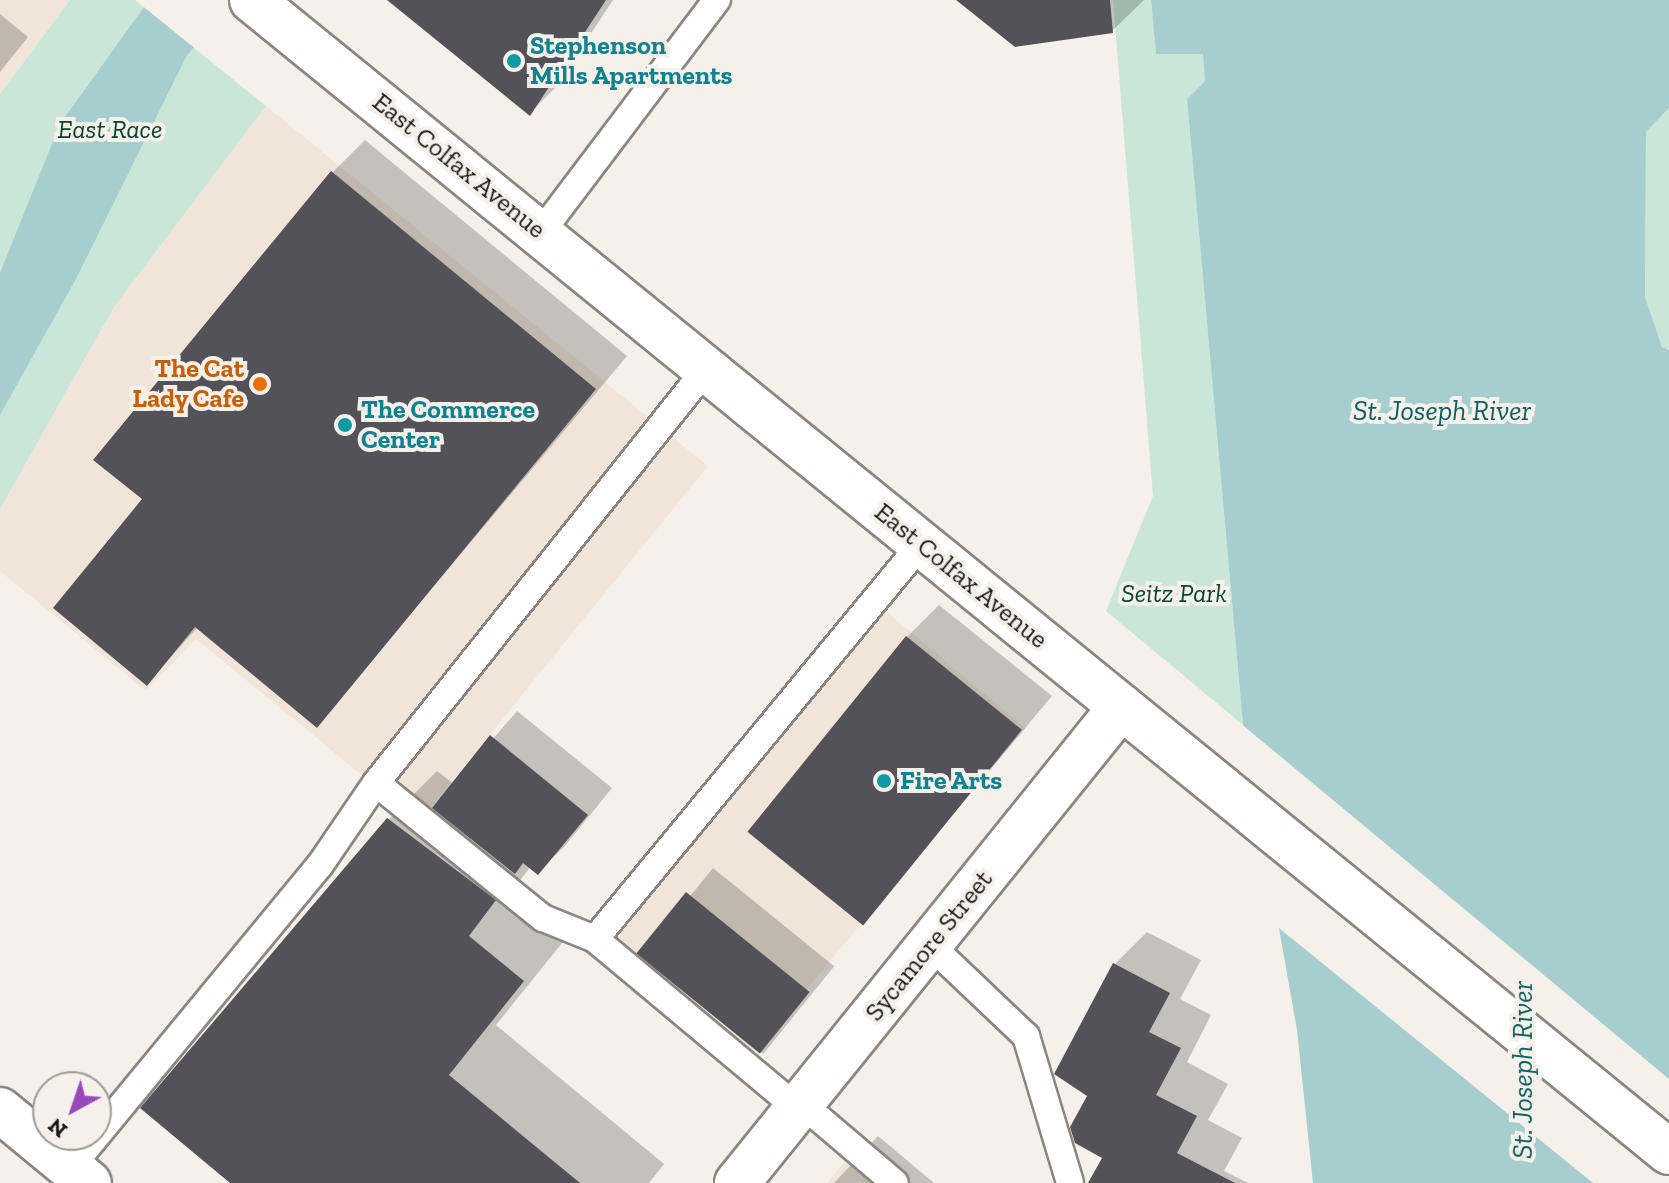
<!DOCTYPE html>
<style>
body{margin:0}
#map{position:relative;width:1669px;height:1183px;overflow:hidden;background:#f6f0ea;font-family:"Zilla Slab",serif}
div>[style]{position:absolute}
.built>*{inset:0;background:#f1e5d9;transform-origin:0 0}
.green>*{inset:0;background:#cae6d8}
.water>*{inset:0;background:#a7cece}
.pier>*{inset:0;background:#f6f0ea}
.shadow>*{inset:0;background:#0003;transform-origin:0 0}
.building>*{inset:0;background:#535259;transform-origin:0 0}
.roads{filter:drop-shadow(2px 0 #8b8680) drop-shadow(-2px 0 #8b8680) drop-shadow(0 2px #8b8680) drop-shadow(0 -2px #8b8680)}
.service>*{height:26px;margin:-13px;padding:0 13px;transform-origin:13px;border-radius:13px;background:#fff}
.minor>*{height:44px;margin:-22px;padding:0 22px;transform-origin:22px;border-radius:22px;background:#fff}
.tertiary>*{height:44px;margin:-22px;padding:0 22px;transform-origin:22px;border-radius:22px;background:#fff}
.primary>*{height:44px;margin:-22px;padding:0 22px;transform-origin:22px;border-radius:22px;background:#fff}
.dots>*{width:22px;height:22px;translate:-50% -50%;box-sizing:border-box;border:4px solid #f6f0ea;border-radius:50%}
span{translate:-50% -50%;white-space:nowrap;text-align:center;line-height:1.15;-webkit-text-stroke:8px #f6f0ea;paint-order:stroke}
.culture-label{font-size:26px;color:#0d838f;font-weight:700}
.left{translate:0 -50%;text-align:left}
.park-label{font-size:26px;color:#064630;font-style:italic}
.street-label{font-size:26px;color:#1a1815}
.food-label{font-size:26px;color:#c56008;font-weight:700}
.right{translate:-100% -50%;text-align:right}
.water-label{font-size:28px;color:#0d5f60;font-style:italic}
.north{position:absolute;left:32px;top:1071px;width:80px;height:80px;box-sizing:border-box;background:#f6f0ea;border:2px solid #9e9a95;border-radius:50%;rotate:220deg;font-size:22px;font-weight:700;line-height:32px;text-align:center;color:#1a1815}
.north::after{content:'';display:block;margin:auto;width:28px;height:36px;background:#9949b9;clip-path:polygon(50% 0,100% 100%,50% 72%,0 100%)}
</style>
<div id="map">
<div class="built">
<i style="clip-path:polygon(0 0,70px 0,0 94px)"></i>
<i style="clip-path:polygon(266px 106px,708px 466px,419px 822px,196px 639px,146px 691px,0 571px,0 509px,114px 307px)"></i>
<i style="left:882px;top:608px;width:187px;height:432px;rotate:40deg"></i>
<i style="clip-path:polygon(845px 1161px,872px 1183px,827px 1183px)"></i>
</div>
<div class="green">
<i style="clip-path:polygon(70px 0,135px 0,266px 106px,114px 307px,0 509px,0 94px)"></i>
<i style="clip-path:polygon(1113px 0,1151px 0,1156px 54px,1203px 53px,1205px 81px,1187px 99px,1243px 725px,1106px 611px,1153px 496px)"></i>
<i style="clip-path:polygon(1669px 108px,1669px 350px,1662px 347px,1645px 297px,1646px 132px)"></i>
</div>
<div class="water">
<i style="clip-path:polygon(149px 0,232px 0,186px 57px,77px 277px,0 415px,0 273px,60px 124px)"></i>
<i style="clip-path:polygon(1151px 0,1669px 0,1669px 108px,1646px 132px,1645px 297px,1662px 347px,1669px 350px,1669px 1183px,1313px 1183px,1297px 1030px,1243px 725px,1187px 99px,1205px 81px,1203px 54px,1156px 54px)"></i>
</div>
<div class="pier">
<i style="clip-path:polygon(144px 0,236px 0,197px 50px,140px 4px)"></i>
<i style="clip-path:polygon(1239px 722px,1669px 1079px,1669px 1183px,1593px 1183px,1274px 924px)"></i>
</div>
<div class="shadow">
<i style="clip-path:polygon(402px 0,613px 0,555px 88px,530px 113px)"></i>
<i style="clip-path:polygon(959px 0,1144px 0,1112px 31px)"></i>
<i style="clip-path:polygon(0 14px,28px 37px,0 72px)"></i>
<i style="clip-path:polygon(365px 140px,627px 356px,317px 725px,198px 627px,147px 683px,145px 499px,333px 172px)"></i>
<i style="clip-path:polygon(939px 605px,1052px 696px,862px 923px,750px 832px,907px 637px)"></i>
<i style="clip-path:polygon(517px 711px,612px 788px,564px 847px,538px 872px,531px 866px,516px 886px,571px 932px,496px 1025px,664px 1164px,649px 1183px,233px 1183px,388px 820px,437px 771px,454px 784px)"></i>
<i style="left:713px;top:868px;width:156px;height:113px;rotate:39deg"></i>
<i style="clip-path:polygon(1147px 932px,1201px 960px,1180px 999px,1211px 1015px,1187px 1062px,1228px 1084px,1208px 1120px,1242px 1138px,1224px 1171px,1248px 1183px,1090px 1183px,1104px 1157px,1090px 1095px,1115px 964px)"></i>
<i style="clip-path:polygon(878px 1136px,934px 1183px,834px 1183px)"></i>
</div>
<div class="building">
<i style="clip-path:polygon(387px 0,606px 0,530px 116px)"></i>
<i style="clip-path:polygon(956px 0,1110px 0,1113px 33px,1015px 47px)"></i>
<i style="clip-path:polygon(331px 171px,596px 389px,317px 728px,195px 627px,147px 686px,53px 608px,142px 499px,93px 460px)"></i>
<i style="left:906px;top:636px;width:149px;height:252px;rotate:39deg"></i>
<i style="clip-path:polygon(490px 735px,588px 815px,538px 875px,523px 863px,515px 874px,432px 808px)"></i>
<i style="clip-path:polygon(387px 818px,496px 900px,469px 936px,524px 981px,449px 1075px,580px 1183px,230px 1183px,140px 1108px)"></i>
<i style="left:686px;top:892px;width:159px;height:79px;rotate:39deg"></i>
<i style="clip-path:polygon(1113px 963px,1170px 993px,1149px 1032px,1181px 1048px,1156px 1095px,1197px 1116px,1177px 1153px,1235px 1183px,1088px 1183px,1102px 1158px,1075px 1143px,1070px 1127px,1087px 1096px,1054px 1074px)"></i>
</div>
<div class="roads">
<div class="service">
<i style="left:542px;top:231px;width:290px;rotate:-52.9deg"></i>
<i style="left:376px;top:783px;width:215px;rotate:39deg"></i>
<i style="left:543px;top:918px;width:56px;rotate:22deg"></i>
<i style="left:595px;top:939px;width:263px;rotate:39.9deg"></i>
<i style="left:595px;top:939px;width:514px;rotate:-50.45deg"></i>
<i style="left:930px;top:945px;width:132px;rotate:43.5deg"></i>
<i style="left:1026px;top:1036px;width:153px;rotate:73.3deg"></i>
<i style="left:801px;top:1103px;width:123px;rotate:40.4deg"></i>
<i style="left:70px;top:1168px;width:393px;rotate:-50.5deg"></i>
<i style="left:320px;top:865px;width:99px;rotate:-55.7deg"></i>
<i style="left:376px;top:783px;width:531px;rotate:-51.42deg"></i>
</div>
<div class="minor">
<i style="left:737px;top:1183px;width:612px;rotate:-51.11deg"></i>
</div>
<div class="tertiary">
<i style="left:0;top:1110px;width:115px;rotate:39.4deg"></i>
</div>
<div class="primary">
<i style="left:252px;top:0;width:1826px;rotate:39.11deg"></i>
</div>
</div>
<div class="dots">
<i style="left:514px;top:61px;background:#0f9aa8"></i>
<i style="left:260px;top:384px;background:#e8710a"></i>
<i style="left:345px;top:425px;background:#0f9aa8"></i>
<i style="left:884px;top:781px;background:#0f9aa8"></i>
</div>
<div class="culture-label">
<span class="left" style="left:530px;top:61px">Stephenson<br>Mills Apartments</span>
<span class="left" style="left:361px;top:425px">The Commerce<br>Center</span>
<span class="left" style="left:900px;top:781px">Fire Arts</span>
</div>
<div class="park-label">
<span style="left:110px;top:130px">East Race</span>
<span style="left:1174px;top:594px">Seitz Park</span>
</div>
<div class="street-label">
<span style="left:459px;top:166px;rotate:39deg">East Colfax Avenue</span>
<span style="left:961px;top:576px;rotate:39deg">East Colfax Avenue</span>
<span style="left:929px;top:946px;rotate:-51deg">Sycamore Street</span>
</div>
<div class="food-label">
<span class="right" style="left:244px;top:384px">The Cat<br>Lady Cafe</span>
</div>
<div class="water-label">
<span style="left:1442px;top:411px">St. Joseph River</span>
<span style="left:1523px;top:1070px;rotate:-90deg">St. Joseph River</span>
</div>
<div class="north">N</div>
</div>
